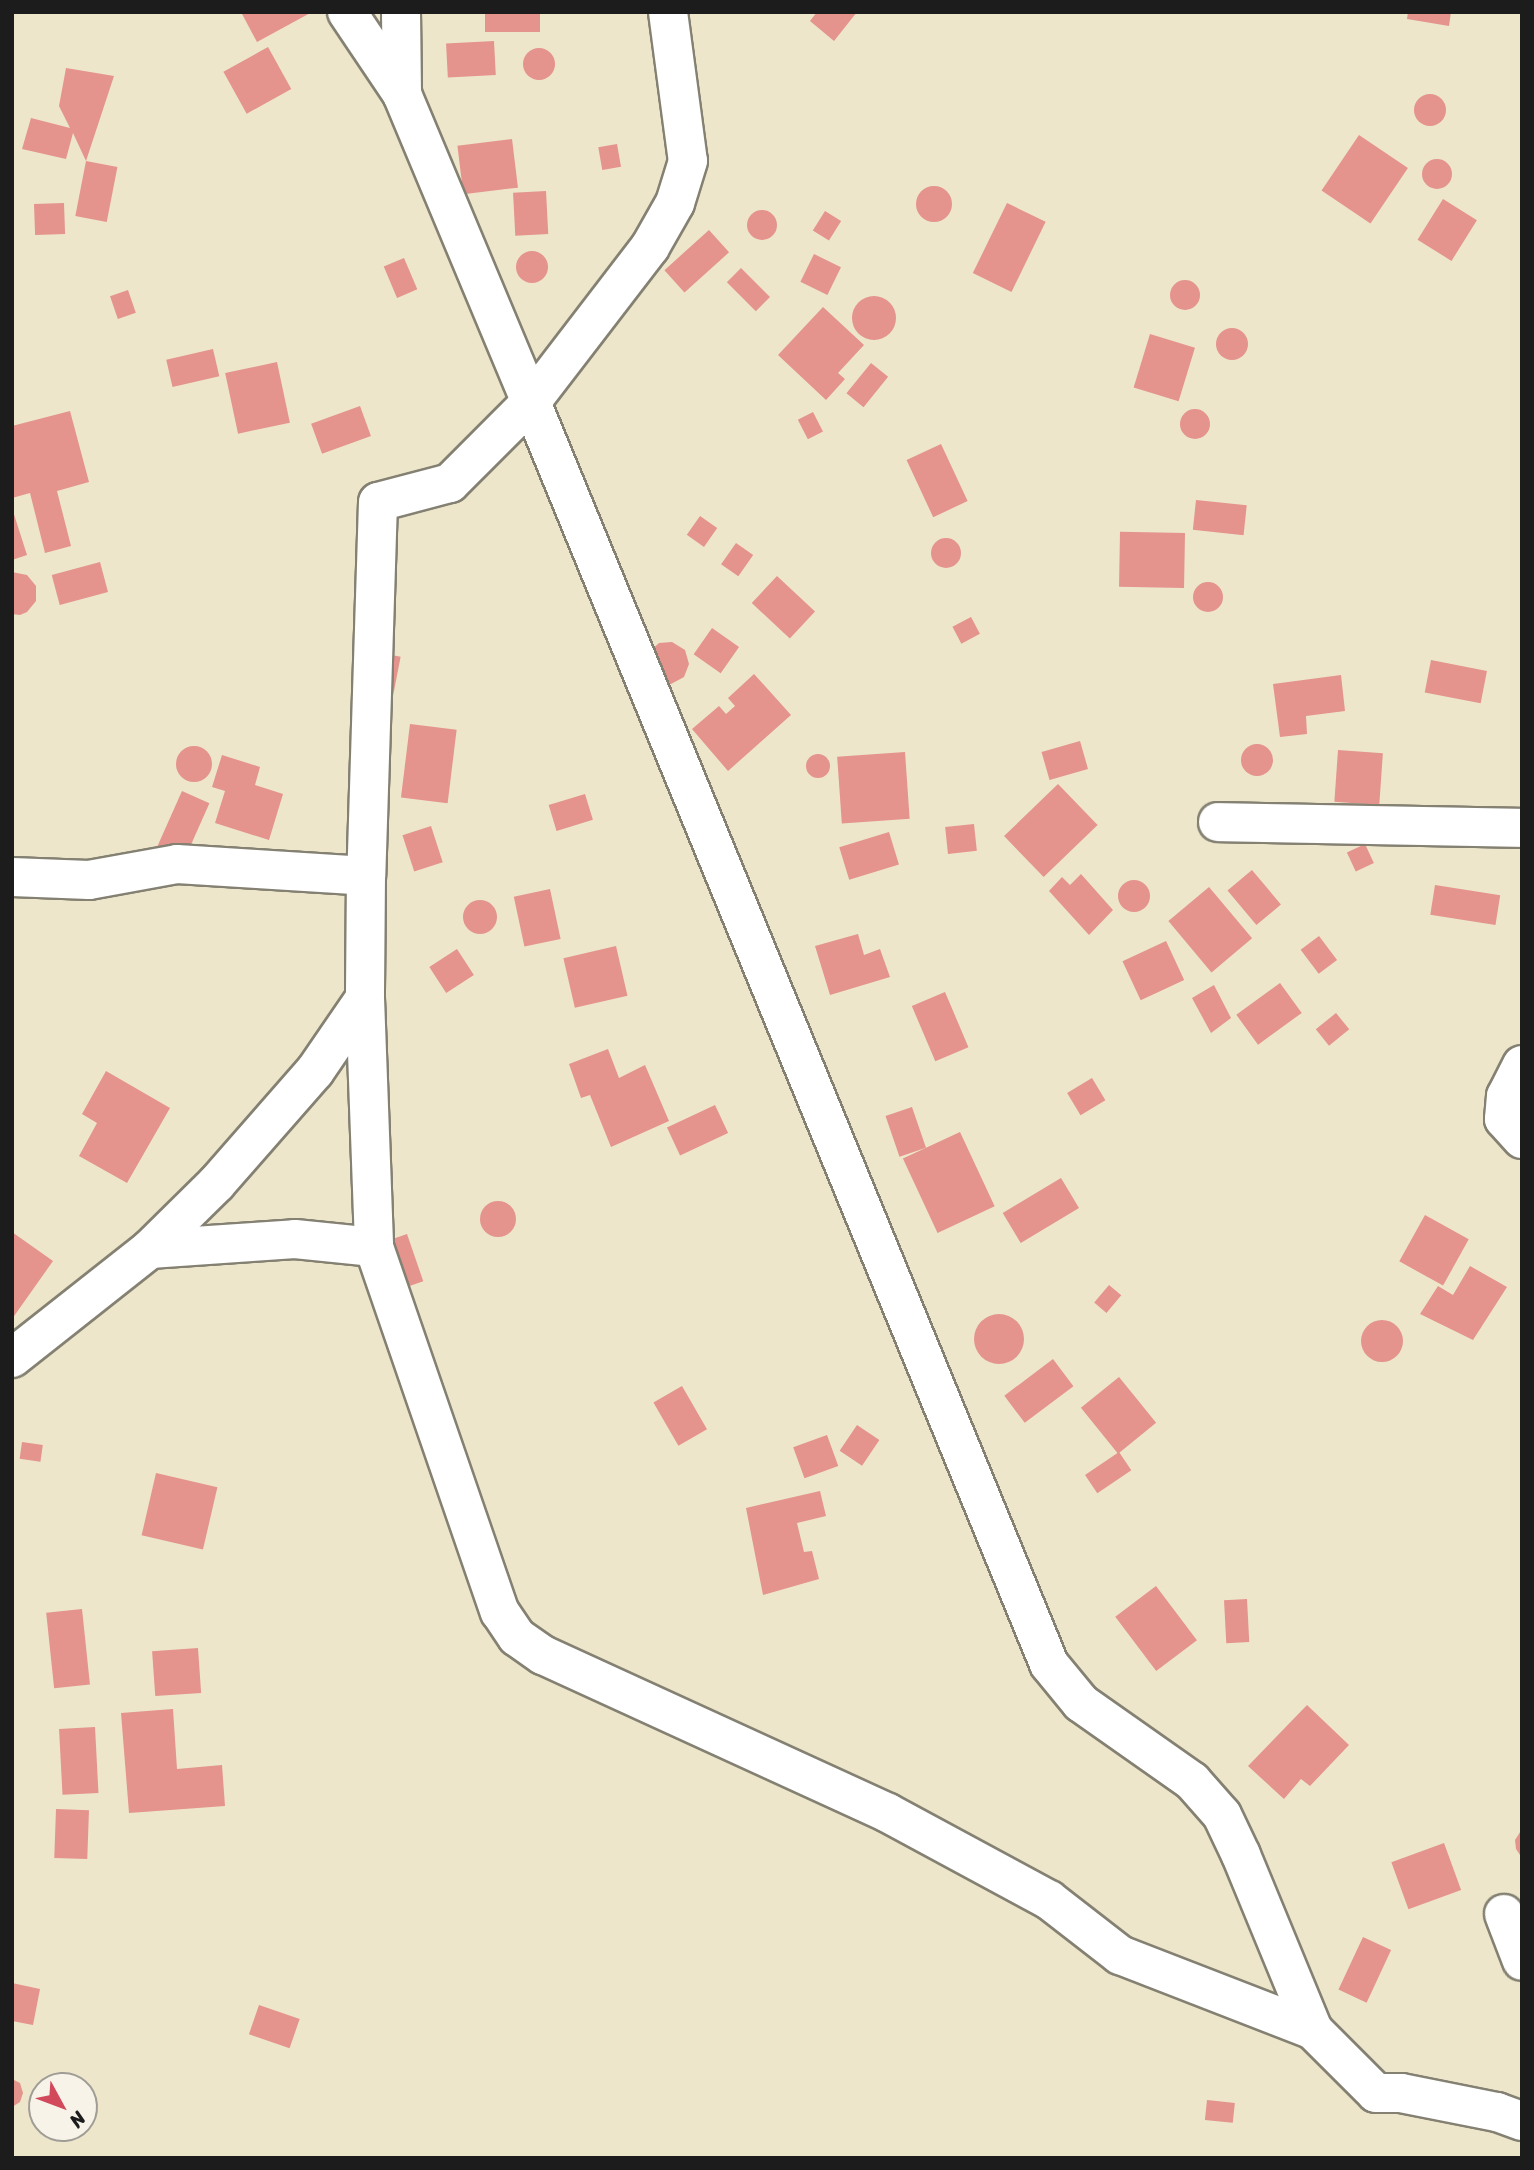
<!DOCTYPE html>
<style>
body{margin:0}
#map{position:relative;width:1534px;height:2170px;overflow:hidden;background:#ede6ca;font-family:Sriracha,sans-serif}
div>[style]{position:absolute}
.building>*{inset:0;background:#e4938d;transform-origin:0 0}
.round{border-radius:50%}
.roads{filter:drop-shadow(2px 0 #848173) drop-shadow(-2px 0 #848173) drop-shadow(0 2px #848173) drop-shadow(0 -2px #848173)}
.minor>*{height:38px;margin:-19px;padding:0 19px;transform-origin:19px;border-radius:19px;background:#fff}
span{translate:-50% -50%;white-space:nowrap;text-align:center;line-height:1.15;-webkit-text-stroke:5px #f7f3e8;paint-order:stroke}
.frame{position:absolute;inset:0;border:14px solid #1c1c1c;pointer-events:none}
.north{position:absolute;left:28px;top:2072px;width:70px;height:70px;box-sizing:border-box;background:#f7f3e8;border:2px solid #9f9d96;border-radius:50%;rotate:131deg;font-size:19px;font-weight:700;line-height:28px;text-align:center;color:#1c1c1c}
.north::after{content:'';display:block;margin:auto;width:24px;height:32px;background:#d1495b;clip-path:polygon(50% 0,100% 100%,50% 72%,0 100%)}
</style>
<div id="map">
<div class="building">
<i style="clip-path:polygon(241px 12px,312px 12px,257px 42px)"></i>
<i style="left:485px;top:12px;width:55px;height:20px"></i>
<i style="clip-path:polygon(817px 12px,857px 12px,834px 41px,810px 21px)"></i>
<i style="clip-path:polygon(1408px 12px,1451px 12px,1449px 26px,1407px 19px)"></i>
<i style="left:494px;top:41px;width:34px;height:48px;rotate:87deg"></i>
<i style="left:268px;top:47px;width:48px;height:51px;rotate:61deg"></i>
<i class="round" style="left:523px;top:48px;width:32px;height:32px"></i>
<i style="clip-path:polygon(66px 68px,114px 76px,86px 161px,73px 133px,66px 159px,22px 149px,31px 118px,70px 128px,59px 106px)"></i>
<i class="round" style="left:1414px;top:94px;width:32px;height:32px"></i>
<i style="left:1359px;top:135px;width:59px;height:67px;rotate:34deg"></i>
<i style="left:512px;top:139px;width:49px;height:55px;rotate:83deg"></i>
<i style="left:617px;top:144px;width:23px;height:19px;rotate:80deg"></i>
<i class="round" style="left:1422px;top:159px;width:30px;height:30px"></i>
<i style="left:86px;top:161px;width:32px;height:56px;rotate:11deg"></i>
<i class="round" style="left:916px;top:186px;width:36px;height:36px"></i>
<i style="left:546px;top:191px;width:43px;height:33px;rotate:87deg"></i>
<i style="left:1443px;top:199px;width:40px;height:48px;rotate:32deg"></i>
<i style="left:64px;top:203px;width:31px;height:30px;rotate:88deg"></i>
<i style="left:1007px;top:203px;width:43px;height:78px;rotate:26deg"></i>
<i class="round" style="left:747px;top:210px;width:30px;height:30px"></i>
<i style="left:825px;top:211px;width:19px;height:23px;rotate:32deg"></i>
<i style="left:709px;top:230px;width:30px;height:60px;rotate:48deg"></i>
<i class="round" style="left:516px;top:251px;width:32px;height:32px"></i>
<i style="left:814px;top:254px;width:30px;height:31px;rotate:26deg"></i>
<i style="left:404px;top:258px;width:34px;height:22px;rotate:67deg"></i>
<i style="left:741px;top:268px;width:41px;height:20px;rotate:45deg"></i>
<i class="round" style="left:1170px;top:280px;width:30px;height:30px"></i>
<i style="left:128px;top:290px;width:24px;height:19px;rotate:71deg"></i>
<i class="round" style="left:852px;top:296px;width:44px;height:44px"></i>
<i style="clip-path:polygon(823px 307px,864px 345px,838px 373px,845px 379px,826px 400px,778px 355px)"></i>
<i class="round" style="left:1216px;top:328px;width:32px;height:32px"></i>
<i style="left:1150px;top:334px;width:47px;height:56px;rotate:17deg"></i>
<i style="left:213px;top:349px;width:28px;height:48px;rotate:77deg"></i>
<i style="left:277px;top:362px;width:62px;height:53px;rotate:78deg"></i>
<i style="left:871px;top:363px;width:22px;height:39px;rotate:39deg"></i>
<i style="left:360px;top:406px;width:32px;height:52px;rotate:70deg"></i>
<i class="round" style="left:1180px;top:409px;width:30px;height:30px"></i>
<i style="clip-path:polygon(70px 411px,89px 482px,57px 491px,71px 546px,45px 553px,30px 493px,12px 498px,12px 426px)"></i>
<i style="left:813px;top:412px;width:22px;height:17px;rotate:63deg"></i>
<i style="left:941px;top:444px;width:63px;height:38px;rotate:65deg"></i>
<i style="left:1196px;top:500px;width:51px;height:30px;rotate:6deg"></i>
<i style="clip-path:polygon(12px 508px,27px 555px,12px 560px)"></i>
<i style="left:700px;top:516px;width:21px;height:23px;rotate:35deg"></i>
<i style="left:1185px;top:533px;width:55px;height:65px;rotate:91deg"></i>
<i class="round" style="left:931px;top:538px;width:30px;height:30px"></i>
<i style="left:736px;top:543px;width:21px;height:26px;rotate:35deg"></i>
<i style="left:100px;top:562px;width:31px;height:50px;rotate:75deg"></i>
<i style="clip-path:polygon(12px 572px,27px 575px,36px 586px,36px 601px,27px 612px,20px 615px,12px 614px)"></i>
<i style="left:777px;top:576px;width:52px;height:37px;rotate:43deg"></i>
<i class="round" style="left:1193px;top:582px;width:30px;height:30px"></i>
<i style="left:971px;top:617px;width:19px;height:21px;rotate:62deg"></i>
<i style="left:712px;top:628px;width:33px;height:32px;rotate:35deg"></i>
<i style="clip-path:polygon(672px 642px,685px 650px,689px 664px,684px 677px,671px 684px,664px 684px,649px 652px,659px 643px)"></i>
<i style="left:381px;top:653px;width:20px;height:40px;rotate:11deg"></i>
<i style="left:1431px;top:660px;width:57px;height:33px;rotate:11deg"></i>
<i style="clip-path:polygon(754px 674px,791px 715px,728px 771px,692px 729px,719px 706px,726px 714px,735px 706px,728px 698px)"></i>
<i style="clip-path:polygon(1341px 675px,1345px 711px,1306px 716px,1307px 734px,1280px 737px,1273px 684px)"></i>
<i style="left:410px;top:724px;width:47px;height:74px;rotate:7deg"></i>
<i style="left:1080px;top:741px;width:29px;height:40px;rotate:74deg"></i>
<i class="round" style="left:1241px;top:744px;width:32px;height:32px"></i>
<i class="round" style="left:176px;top:746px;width:36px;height:36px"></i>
<i style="left:1338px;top:750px;width:45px;height:52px;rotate:4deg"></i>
<i style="left:905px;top:752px;width:67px;height:68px;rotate:86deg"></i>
<i class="round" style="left:806px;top:754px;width:24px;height:24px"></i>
<i style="clip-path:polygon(222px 755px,260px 767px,255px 785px,283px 794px,269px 840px,215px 823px,225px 791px,212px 787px)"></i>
<i style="left:1058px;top:784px;width:57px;height:75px;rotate:46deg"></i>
<i style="left:182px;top:791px;width:30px;height:67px;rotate:24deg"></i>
<i style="left:585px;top:794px;width:27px;height:38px;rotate:73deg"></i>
<i style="left:974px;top:824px;width:27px;height:29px;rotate:84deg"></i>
<i style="left:431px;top:826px;width:38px;height:30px;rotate:72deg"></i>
<i style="left:889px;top:832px;width:34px;height:52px;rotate:73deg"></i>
<i style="left:1365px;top:844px;width:21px;height:20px;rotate:65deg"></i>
<i style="left:1252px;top:870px;width:45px;height:32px;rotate:50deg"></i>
<i style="clip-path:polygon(1081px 874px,1113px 910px,1089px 935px,1049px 891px,1062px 877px,1070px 885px)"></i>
<i class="round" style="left:1118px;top:880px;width:32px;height:32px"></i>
<i style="left:1435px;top:885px;width:66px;height:30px;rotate:9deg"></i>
<i style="left:1209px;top:887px;width:67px;height:53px;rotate:50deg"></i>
<i style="left:550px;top:889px;width:51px;height:37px;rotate:78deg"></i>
<i class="round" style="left:463px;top:900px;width:34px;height:34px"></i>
<i style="clip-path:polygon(858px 934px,864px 955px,880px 949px,890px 977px,830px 995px,815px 946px)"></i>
<i style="left:1319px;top:936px;width:30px;height:23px;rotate:53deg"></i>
<i style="left:1166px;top:941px;width:43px;height:48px;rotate:65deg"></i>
<i style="left:616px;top:946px;width:51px;height:54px;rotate:77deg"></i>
<i style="left:457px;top:949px;width:31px;height:33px;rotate:57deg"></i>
<i style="left:1280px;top:983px;width:37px;height:54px;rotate:54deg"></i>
<i style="clip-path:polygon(1214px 985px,1231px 1018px,1211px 1033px,1192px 998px)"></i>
<i style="left:945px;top:992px;width:60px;height:36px;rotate:67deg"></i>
<i style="left:1336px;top:1013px;width:21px;height:26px;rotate:51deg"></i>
<i style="clip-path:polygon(608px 1049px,619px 1078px,645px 1065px,669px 1121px,611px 1147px,590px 1095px,581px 1098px,569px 1064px)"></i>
<i style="clip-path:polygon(106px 1071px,170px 1108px,127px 1183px,79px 1156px,97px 1123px,82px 1114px)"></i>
<i style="left:1092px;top:1078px;width:26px;height:29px;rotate:59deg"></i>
<i style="left:715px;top:1105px;width:31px;height:53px;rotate:65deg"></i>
<i style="left:912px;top:1107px;width:43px;height:28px;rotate:71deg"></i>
<i style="left:960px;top:1132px;width:82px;height:63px;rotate:65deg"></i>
<i style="left:1061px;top:1178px;width:35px;height:68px;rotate:59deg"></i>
<i class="round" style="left:480px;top:1201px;width:36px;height:36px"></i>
<i style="left:1425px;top:1215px;width:50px;height:53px;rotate:29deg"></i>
<i style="clip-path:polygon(12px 1232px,53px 1261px,12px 1319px)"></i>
<i style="left:407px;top:1234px;width:50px;height:29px;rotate:71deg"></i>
<i style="clip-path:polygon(1470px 1266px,1507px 1287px,1473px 1340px,1420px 1314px,1438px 1286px,1453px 1295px)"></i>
<i style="left:1109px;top:1285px;width:16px;height:23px;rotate:40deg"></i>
<i class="round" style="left:974px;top:1314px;width:50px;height:50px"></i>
<i class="round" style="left:1361px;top:1320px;width:42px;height:42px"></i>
<i style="left:1053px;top:1359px;width:34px;height:61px;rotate:53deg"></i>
<i style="left:1119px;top:1377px;width:59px;height:49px;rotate:51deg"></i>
<i style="left:682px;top:1386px;width:50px;height:33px;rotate:60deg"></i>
<i style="left:857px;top:1425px;width:27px;height:31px;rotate:34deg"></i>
<i style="left:827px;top:1435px;width:33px;height:36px;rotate:70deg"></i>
<i style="left:22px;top:1442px;width:21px;height:17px;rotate:8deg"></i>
<i style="left:1119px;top:1452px;width:22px;height:41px;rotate:56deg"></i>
<i style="left:156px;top:1473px;width:63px;height:64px;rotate:13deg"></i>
<i style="clip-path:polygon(820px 1491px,826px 1516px,797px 1523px,804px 1552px,812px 1551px,819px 1579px,763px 1595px,746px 1508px)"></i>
<i style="left:1156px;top:1586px;width:68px;height:51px;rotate:53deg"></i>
<i style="left:1247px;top:1599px;width:43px;height:23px;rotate:87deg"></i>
<i style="left:82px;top:1609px;width:76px;height:36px;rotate:84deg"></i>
<i style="left:198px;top:1648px;width:45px;height:46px;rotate:86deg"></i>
<i style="clip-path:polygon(1307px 1705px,1349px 1745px,1310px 1786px,1301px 1779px,1284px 1799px,1248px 1766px)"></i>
<i style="clip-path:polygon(173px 1709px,177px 1769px,222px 1765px,225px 1806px,129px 1813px,121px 1713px)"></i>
<i style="left:95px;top:1727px;width:66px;height:36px;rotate:87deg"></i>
<i style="left:56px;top:1809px;width:33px;height:49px;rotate:2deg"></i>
<i style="clip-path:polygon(1522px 1829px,1522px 1858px,1516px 1849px,1515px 1840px)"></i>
<i style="left:1444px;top:1843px;width:50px;height:56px;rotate:70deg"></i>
<i style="left:1363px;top:1937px;width:31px;height:58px;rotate:25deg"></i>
<i style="clip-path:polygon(12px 1983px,40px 1989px,33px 2025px,12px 2021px)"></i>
<i style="left:259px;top:2005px;width:43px;height:31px;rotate:19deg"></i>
<i style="clip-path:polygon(12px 2079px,20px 2083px,23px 2093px,20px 2102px,12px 2107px)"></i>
<i style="left:1207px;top:2100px;width:28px;height:20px;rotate:6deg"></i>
</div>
<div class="roads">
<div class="minor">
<i style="left:347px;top:12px;width:99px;rotate:56.1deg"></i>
<i style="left:402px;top:94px;width:334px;rotate:67.3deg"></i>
<i style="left:531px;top:402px;width:115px;rotate:135deg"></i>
<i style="left:450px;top:483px;width:74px;rotate:165.2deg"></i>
<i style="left:378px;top:502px;width:374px;rotate:91.8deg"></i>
<i style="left:366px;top:876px;width:122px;rotate:90.5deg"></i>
<i style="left:365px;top:998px;width:249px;rotate:87.9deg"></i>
<i style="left:374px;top:1247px;width:386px;rotate:71deg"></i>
<i style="left:500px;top:1612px;width:30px;rotate:56deg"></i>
<i style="left:517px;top:1637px;width:32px;rotate:35deg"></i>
<i style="left:543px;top:1655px;width:379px;rotate:24.6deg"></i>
<i style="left:888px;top:1813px;width:183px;rotate:28.4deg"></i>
<i style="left:1049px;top:1900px;width:90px;rotate:37.8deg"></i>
<i style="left:1120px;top:1955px;width:207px;rotate:21.2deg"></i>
<i style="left:1313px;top:2030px;width:89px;rotate:45deg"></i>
<i style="left:1376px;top:2093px;width:25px"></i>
<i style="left:1401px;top:2093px;width:98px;rotate:11.2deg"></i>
<i style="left:1497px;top:2112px;width:27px;rotate:20deg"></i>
<i style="left:401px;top:12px;width:82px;rotate:89.3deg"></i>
<i style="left:668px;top:12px;width:150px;rotate:82.4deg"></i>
<i style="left:688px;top:161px;width:44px;rotate:107.2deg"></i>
<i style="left:675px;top:203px;width:51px;rotate:119.6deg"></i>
<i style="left:650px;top:247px;width:195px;rotate:127.5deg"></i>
<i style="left:531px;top:402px;width:1364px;rotate:67.68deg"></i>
<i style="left:1049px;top:1664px;width:50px;rotate:50.6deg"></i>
<i style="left:1081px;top:1703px;width:136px;rotate:35.1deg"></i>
<i style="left:1192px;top:1781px;width:45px;rotate:48.6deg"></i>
<i style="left:1222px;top:1815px;width:44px;rotate:64.6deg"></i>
<i style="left:1241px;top:1855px;width:189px;rotate:67.6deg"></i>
<i style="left:1218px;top:822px;width:304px;rotate:1.1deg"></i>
<i style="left:12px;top:877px;width:77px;rotate:2.2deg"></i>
<i style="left:89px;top:880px;width:89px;rotate:-10.3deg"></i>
<i style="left:177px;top:864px;width:189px;rotate:3.6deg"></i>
<i style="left:1522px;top:1065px;width:35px;rotate:117deg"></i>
<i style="left:1506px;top:1096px;width:23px;rotate:95deg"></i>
<i style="left:1504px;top:1119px;width:27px;rotate:48deg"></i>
<i style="left:150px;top:1249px;width:93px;rotate:-44.6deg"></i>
<i style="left:216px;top:1184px;width:150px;rotate:-48.8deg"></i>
<i style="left:315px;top:1071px;width:88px;rotate:-55.6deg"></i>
<i style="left:12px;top:1358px;width:176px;rotate:-38.3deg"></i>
<i style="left:150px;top:1249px;width:145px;rotate:-3.9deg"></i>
<i style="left:295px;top:1239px;width:79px;rotate:5.8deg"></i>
<i style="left:1504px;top:1914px;width:50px;rotate:69deg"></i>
</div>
</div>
<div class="frame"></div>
<div class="north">N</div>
</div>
